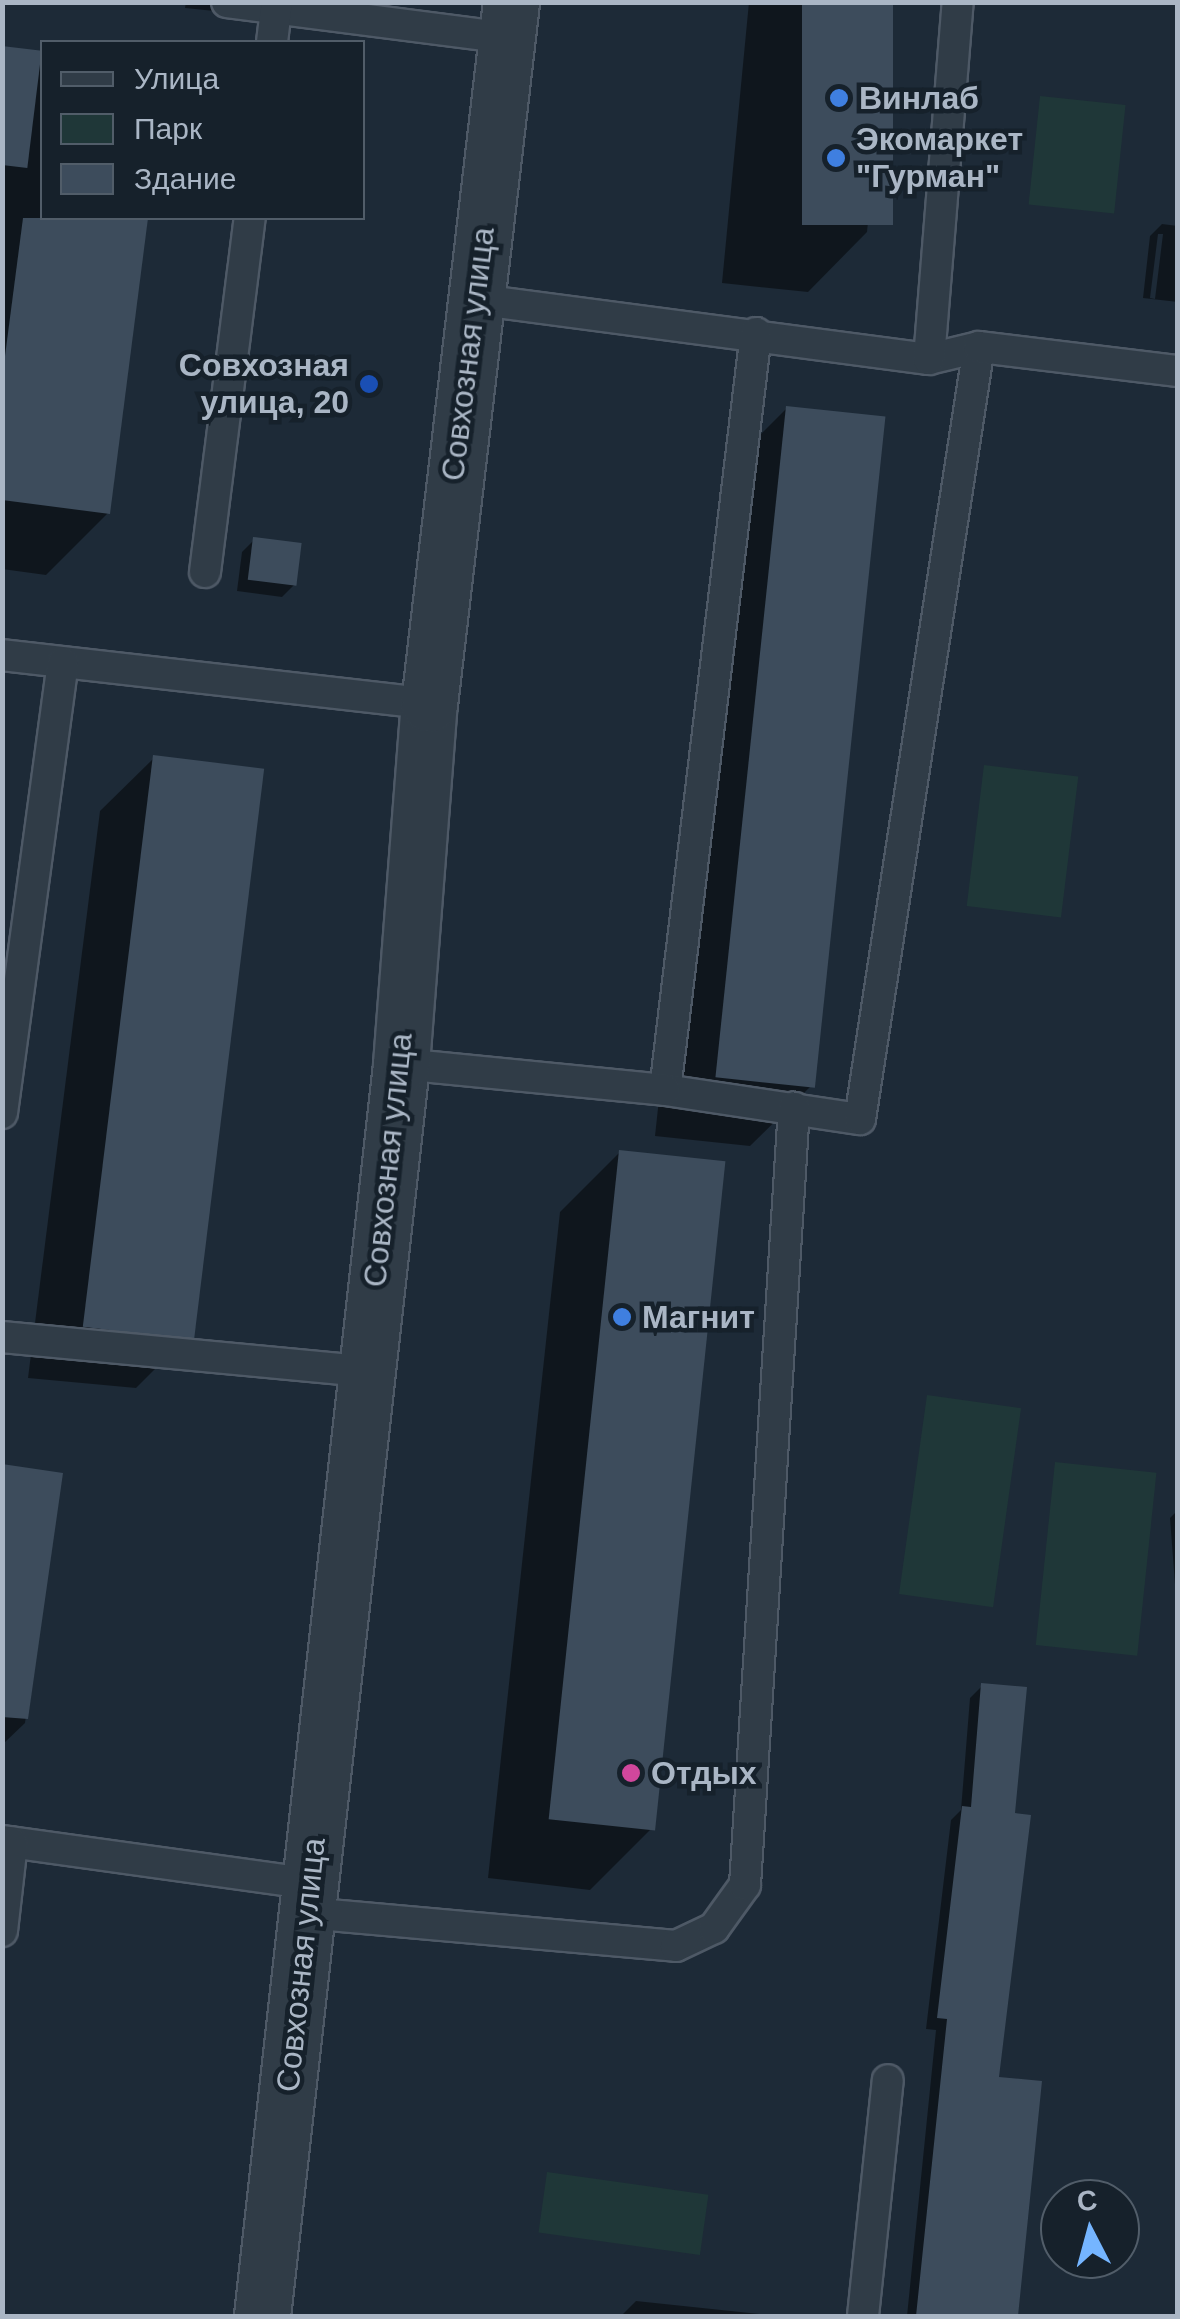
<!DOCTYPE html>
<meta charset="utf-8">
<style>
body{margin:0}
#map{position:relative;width:1180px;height:2319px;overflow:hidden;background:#1d2a37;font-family:Helvetica,sans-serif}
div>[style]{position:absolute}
.green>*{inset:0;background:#1f3738;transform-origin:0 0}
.shadow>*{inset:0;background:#0007}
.building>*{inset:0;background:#3d4c5c;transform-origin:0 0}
.roads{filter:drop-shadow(2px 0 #4e5966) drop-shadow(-2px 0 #4e5966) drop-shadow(0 2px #4e5966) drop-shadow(0 -2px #4e5966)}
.service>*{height:30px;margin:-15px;padding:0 15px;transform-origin:15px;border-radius:15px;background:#303c47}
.tertiary>*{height:55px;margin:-27.5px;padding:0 27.5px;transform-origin:27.5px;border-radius:27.5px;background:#303c47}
.dots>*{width:28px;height:28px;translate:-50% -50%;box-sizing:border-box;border:5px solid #16212b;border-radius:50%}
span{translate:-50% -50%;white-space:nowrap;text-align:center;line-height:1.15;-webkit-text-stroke:9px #16212b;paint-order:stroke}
.poi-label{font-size:32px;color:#aab6c5;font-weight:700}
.left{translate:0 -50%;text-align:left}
.right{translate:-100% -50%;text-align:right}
.street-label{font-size:32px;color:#aab6c5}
.frame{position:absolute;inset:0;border:5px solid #aab6c5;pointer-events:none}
.legend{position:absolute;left:40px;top:40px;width:325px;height:180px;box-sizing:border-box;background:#16212b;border:2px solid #515d69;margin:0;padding:12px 18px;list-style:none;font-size:30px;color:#aab6c5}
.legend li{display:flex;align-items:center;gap:20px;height:50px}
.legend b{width:50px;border:2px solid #515d69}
.north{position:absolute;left:1040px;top:2179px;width:100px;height:100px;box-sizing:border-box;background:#16212b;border:2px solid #515d69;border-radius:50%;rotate:354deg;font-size:28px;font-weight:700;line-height:40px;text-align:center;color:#aab6c5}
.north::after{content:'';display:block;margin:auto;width:35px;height:45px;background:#75b5ff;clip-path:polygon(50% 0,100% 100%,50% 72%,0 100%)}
</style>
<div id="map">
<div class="green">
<i style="left:1040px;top:96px;width:86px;height:109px;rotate:6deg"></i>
<i style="left:984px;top:765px;width:95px;height:142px;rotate:7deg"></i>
<i style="left:927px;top:1395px;width:95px;height:201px;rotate:8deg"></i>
<i style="left:1055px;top:1462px;width:102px;height:184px;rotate:6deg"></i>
<i style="left:547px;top:2172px;width:163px;height:61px;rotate:8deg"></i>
</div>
<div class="shadow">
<i style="clip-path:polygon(186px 2px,329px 2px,311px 21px,185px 8px)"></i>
<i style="clip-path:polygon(749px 2px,890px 2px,867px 232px,808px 292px,722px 283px)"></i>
<i style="clip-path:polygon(2px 48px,42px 53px,42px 218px,145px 218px,108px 513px,46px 575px,2px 569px)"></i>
<i style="clip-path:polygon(evenodd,1162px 224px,1178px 226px,1178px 302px,1143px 298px,1150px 236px,1162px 224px,1158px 234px,1163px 234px,1155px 299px,1150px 298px,1158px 234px)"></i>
<i style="clip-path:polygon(787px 408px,810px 1087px,750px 1146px,655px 1136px,727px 468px)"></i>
<i style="clip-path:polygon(254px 540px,294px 585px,282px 597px,237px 591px,242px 552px)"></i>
<i style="clip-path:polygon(154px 758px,189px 1335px,136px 1388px,28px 1378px,100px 811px)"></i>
<i style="clip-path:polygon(620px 1152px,650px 1830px,590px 1890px,488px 1878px,560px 1212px)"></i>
<i style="clip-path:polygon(2px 1467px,60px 1475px,25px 1723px,2px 1745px)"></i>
<i style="clip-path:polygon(1178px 1510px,1178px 1624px,1170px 1518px)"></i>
<i style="clip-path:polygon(982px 1686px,1013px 1815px,996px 2079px,1039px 2084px,1016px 2316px,907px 2316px,936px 2030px,926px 2029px,951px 1820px,961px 1810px,970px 1698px)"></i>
<i style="clip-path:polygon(636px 2301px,768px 2315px,767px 2316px,621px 2316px)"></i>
</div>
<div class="building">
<i style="left:802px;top:2px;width:91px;height:223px"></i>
<i style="left:2px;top:46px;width:40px;height:118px;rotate:7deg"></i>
<i style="clip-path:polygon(23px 218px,148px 218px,110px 514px,2px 500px,2px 379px)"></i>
<i style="left:786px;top:406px;width:100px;height:675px;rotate:6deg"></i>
<i style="left:253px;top:537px;width:49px;height:43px;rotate:7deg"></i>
<i style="left:153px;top:755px;width:112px;height:576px;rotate:7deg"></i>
<i style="left:619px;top:1150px;width:107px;height:673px;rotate:6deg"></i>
<i style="clip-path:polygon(2px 1464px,63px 1473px,28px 1719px,2px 1717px)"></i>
<i style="clip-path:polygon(981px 1683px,1027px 1687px,1015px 1813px,1031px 1815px,999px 2077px,1042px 2081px,1018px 2316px,916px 2316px,947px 2019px,937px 2018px,962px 1806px,971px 1807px)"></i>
</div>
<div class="roads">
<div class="service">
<i style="left:227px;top:2px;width:282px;rotate:7.3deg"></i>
<i style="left:272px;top:42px;width:34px;rotate:-83deg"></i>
<i style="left:473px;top:299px;width:460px;rotate:7.5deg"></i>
<i style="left:929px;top:359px;width:51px;rotate:-13.5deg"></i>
<i style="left:756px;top:333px;width:762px;rotate:96.85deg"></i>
<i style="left:665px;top:1090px;width:197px;rotate:8.5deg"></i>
<i style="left:860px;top:1119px;width:781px;rotate:-81.24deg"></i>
<i style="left:979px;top:347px;width:200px;rotate:6.9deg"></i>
<i style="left:929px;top:359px;width:358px;rotate:-85.4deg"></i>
<i style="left:205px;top:572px;width:357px;rotate:-82.8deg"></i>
<i style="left:2px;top:655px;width:430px;rotate:6.5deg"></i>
<i style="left:401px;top:1064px;width:265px;rotate:5.6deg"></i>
<i style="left:2px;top:1113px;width:454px;rotate:-82.3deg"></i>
<i style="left:2px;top:1337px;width:364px;rotate:5.4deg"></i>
<i style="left:2px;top:1841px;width:312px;rotate:7.9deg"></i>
<i style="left:307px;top:1913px;width:370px;rotate:5.1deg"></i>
<i style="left:676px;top:1946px;width:42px;rotate:-25.3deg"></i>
<i style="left:714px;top:1928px;width:53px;rotate:-54.2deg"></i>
<i style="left:745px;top:1885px;width:779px;rotate:-86.39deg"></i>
<i style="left:2px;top:1931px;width:89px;rotate:-83.5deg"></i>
<i style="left:863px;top:2316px;width:237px;rotate:-84deg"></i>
</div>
<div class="tertiary">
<i style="left:262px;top:2316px;width:1260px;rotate:-83.66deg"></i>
<i style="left:401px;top:1064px;width:361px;rotate:-85.6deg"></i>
<i style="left:429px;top:704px;width:707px;rotate:-83.34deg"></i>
</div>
</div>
<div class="dots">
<i style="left:839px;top:98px;background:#3f7fe0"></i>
<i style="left:836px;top:158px;background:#3f7fe0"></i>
<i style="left:369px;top:384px;background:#1a4fb4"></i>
<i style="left:622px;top:1317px;background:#3f7fe0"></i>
<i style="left:631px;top:1773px;background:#d1479c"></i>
</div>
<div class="poi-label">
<span class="left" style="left:859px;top:98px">Винлаб</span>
<span class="left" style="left:856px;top:158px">Экомаркет<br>"Гурман"</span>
<span class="right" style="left:349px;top:384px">Совхозная<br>улица, 20</span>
<span class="left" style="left:642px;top:1317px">Магнит</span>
<span class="left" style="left:651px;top:1773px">Отдых</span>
</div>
<div class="street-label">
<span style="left:468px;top:354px;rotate:-83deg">Совхозная улица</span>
<span style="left:388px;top:1160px;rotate:-84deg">Совхозная улица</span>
<span style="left:301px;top:1965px;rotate:-84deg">Совхозная улица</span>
</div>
<div class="frame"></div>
<ul class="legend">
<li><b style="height:12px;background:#303c47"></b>Улица</li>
<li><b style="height:28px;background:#1f3738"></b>Парк</li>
<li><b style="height:28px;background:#3d4c5c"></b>Здание</li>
</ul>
<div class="north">С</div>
</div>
